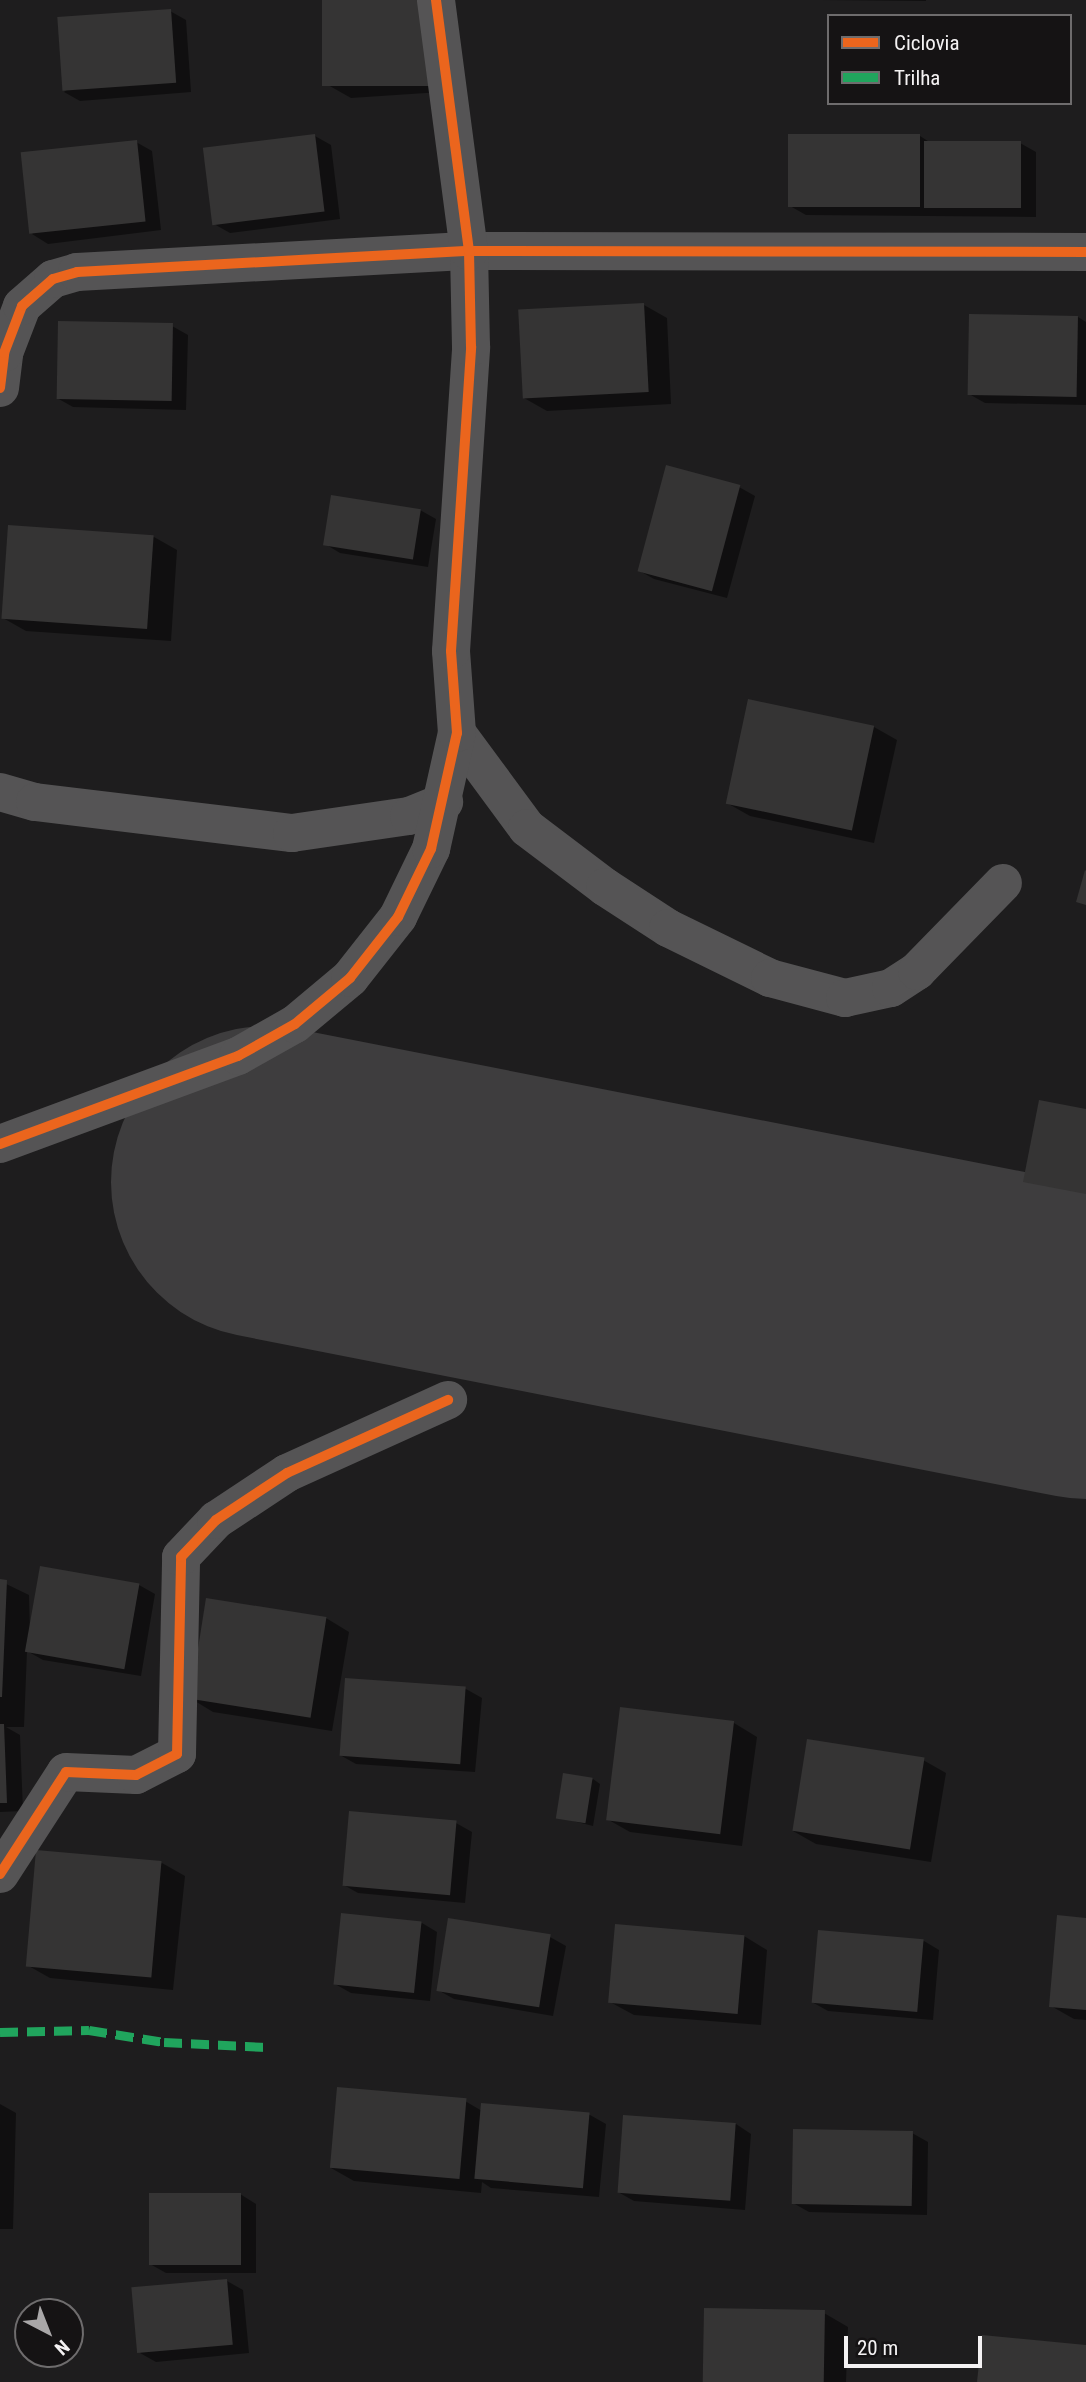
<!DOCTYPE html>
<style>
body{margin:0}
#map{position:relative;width:1086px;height:2382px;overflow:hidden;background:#1e1d1e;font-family:"Roboto Condensed",sans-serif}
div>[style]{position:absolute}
.shadow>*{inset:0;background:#0007}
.runway>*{height:312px;margin:-156px;padding:0 156px;transform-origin:156px;border-radius:156px;background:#3e3d3e}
.building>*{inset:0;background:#353434;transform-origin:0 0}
.minor>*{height:38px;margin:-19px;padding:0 19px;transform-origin:19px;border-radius:19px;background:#555455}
.quiet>*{height:9px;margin-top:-4.5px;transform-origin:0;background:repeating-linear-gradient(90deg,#20a55d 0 18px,transparent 0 27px)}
.cycleway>*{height:10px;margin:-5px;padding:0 5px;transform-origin:5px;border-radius:5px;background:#eb651d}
span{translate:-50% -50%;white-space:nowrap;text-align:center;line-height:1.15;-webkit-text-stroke:6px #151314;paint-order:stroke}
.legend{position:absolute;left:827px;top:14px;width:245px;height:91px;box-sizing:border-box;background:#151314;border:2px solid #6e6c6d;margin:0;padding:9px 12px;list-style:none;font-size:21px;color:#f4f2f3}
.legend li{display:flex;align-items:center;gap:14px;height:35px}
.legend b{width:35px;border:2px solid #6e6c6d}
.north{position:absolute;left:14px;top:2298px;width:70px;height:70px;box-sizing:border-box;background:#151314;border:2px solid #6e6c6d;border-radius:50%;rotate:138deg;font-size:19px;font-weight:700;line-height:28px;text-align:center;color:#f4f2f3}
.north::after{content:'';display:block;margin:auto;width:24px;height:32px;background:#a9a7a8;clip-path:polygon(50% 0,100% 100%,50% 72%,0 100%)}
.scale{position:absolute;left:844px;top:2336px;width:138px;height:32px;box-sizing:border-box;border:4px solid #f4f2f3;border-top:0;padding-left:9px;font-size:21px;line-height:24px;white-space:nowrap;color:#f4f2f3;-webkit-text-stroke:5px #151314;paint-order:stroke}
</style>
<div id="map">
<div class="shadow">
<i style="clip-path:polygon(323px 0,456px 91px,351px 98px,328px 85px)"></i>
<i style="clip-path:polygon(822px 0,926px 0,926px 1px)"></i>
<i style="clip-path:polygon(170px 11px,186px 20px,191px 92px,80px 101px,64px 92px)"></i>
<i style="clip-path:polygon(315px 136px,331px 145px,340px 219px,230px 233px,214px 224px)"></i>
<i style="clip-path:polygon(920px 136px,931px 143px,1020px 143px,1036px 152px,1036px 217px,806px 215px,790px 206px)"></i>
<i style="clip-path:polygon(136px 142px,152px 151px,161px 230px,48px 244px,32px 234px)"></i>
<i style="clip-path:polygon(644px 305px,667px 318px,671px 404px,547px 411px,524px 398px)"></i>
<i style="clip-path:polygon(1078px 317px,1086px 322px,1086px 405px,985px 403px,969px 394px)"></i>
<i style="clip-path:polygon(172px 326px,188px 335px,186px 410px,73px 407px,57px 398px)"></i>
<i style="clip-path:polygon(739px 487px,755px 496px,727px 598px,654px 579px,638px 570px)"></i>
<i style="clip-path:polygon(420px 510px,436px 519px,428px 567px,340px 553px,325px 544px)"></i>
<i style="clip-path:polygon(154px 537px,177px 550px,171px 641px,26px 631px,3px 618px)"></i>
<i style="clip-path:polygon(750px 701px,874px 727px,897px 740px,874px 843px,750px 816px,727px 803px)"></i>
<i style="clip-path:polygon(1086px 1111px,1086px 1202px,1048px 1194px,1025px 1181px)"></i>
<i style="clip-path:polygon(0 1581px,29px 1595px,30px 1632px,139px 1585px,155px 1594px,141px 1676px,43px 1660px,27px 1651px,24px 1727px,6px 1727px,20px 1735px,23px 1811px,0 1812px)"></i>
<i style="clip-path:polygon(326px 1618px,349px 1632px,332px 1731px,213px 1712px,190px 1698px)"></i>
<i style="clip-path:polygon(466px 1689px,482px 1698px,475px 1772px,356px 1764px,340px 1755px)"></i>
<i style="clip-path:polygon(734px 1723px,757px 1737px,742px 1846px,630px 1832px,607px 1819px)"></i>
<i style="clip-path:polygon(923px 1760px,946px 1773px,931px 1862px,816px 1844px,793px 1831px)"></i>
<i style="clip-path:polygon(593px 1779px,600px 1784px,593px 1826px,557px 1817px)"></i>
<i style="clip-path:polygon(456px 1823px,472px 1832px,465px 1903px,358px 1893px,342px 1884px)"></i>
<i style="clip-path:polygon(162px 1863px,185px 1876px,173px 1990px,50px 1978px,27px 1965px)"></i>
<i style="clip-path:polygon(1086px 1919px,1086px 2020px,1074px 2019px,1051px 2006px)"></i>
<i style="clip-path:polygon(422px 1923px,437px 1932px,430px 2001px,351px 1993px,335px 1984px)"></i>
<i style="clip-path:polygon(744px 1936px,767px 1950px,761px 2025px,634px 2015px,610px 2002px)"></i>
<i style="clip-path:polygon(550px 1937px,566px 1946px,553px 2016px,454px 1999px,438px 1990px)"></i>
<i style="clip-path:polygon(924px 1941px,939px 1950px,933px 2020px,828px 2011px,812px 2002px)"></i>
<i style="clip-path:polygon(465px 2101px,482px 2111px,590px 2115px,606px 2124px,599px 2197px,491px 2188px,482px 2182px,481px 2193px,354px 2181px,331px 2168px)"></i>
<i style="clip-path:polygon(0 2104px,16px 2113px,13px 2229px,0 2229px)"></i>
<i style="clip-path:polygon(736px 2124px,751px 2134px,745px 2210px,634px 2201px,618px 2192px)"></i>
<i style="clip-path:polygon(912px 2133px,928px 2142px,927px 2215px,809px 2212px,793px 2203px)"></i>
<i style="clip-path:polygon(240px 2194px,256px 2204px,256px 2273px,166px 2273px,150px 2264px)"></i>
<i style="clip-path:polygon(227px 2281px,243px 2290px,249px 2353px,156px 2362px,140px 2353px)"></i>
<i style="clip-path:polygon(824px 2313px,848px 2327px,846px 2382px,703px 2382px)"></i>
</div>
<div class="runway">
<i style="left:267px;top:1182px;width:835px;rotate:11.12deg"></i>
</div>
<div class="building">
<i style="left:322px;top:0;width:107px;height:86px"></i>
<i style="left:171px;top:9px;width:74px;height:114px;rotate:86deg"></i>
<i style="left:315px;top:134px;width:78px;height:113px;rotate:83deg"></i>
<i style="left:920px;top:134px;width:73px;height:132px;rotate:90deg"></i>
<i style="left:137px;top:140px;width:82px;height:117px;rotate:84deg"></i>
<i style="left:924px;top:141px;width:97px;height:67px"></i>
<i style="left:644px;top:303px;width:89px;height:126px;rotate:87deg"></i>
<i style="left:969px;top:314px;width:109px;height:81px;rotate:1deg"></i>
<i style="left:58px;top:321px;width:115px;height:78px;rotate:1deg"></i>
<i style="left:666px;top:465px;width:77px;height:110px;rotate:15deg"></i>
<i style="left:331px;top:495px;width:91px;height:51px;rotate:9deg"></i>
<i style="left:8px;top:525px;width:146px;height:94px;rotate:4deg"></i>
<i style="left:748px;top:699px;width:129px;height:107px;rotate:12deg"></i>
<i style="clip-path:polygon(1085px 870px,1086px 871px,1086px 905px,1076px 902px)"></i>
<i style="clip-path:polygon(1039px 1100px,1086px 1109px,1086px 1194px,1023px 1182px)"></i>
<i style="left:40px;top:1566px;width:101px;height:87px;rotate:10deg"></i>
<i style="clip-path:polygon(0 1579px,7px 1580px,2px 1697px,0 1697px)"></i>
<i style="left:206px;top:1598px;width:122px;height:102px;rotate:9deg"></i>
<i style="left:345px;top:1678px;width:121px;height:78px;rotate:4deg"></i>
<i style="left:620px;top:1707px;width:115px;height:114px;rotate:7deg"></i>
<i style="clip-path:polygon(0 1724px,4px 1724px,7px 1803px,0 1803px)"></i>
<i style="left:807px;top:1739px;width:119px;height:93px;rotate:9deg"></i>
<i style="left:563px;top:1773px;width:30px;height:46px;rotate:9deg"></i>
<i style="left:349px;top:1811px;width:108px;height:75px;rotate:5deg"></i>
<i style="left:36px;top:1850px;width:126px;height:117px;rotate:5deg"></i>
<i style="left:341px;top:1913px;width:81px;height:72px;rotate:6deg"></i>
<i style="clip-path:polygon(1057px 1915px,1086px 1918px,1086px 2010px,1049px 2007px)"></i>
<i style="left:448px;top:1918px;width:104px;height:74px;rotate:9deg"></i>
<i style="left:615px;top:1924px;width:130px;height:79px;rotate:5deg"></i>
<i style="left:818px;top:1930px;width:106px;height:73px;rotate:5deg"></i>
<i style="left:337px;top:2087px;width:130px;height:81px;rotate:5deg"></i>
<i style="left:481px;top:2103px;width:109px;height:76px;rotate:5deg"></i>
<i style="left:623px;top:2115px;width:113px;height:78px;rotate:4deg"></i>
<i style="left:793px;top:2129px;width:120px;height:75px;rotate:1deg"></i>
<i style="left:149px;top:2193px;width:92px;height:72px"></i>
<i style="left:227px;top:2279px;width:66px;height:96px;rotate:85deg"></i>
<i style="left:704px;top:2308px;width:121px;height:74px;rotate:1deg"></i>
<i style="clip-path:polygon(982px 2335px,1086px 2345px,1086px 2382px,977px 2382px)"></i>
</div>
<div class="minor">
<i style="left:0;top:388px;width:35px;rotate:-83deg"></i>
<i style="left:4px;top:353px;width:50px;rotate:-69deg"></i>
<i style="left:22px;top:306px;width:41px;rotate:-41.1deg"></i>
<i style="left:53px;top:279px;width:25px;rotate:-16deg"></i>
<i style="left:77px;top:272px;width:393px;rotate:-3.1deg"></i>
<i style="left:469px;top:251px;width:617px;rotate:0.09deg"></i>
<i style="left:457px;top:733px;width:118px;rotate:53.6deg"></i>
<i style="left:527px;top:828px;width:98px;rotate:37.1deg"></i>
<i style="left:605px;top:887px;width:75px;rotate:33.1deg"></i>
<i style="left:668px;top:928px;width:114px;rotate:26.1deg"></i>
<i style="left:770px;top:978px;width:78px;rotate:14.9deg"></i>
<i style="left:845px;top:998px;width:47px;rotate:-12.3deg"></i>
<i style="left:891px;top:988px;width:31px;rotate:-33deg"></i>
<i style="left:917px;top:971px;width:123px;rotate:-45.7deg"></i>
<i style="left:0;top:792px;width:36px;rotate:16deg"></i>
<i style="left:35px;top:802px;width:259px;rotate:6.9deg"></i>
<i style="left:292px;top:833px;width:118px;rotate:-8.3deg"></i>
<i style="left:409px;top:816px;width:38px;rotate:-22deg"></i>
<i style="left:0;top:1144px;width:254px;rotate:-20.3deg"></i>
<i style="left:238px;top:1056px;width:65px;rotate:-29.3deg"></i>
<i style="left:295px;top:1024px;width:72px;rotate:-39.9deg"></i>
<i style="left:350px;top:978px;width:78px;rotate:-51.8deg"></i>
<i style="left:398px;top:917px;width:76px;rotate:-64.1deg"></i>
<i style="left:431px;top:849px;width:119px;rotate:-77.4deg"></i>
<i style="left:457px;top:733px;width:82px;rotate:-94.2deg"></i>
<i style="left:451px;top:651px;width:305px;rotate:-86.2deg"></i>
<i style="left:471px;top:347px;width:96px;rotate:-91.2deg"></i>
<i style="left:469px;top:251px;width:253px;rotate:-97.5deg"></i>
<i style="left:0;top:1874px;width:121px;rotate:-57.1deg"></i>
<i style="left:66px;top:1772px;width:70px;rotate:2.5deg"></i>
<i style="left:136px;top:1775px;width:46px;rotate:-27.1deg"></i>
<i style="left:177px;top:1754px;width:197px;rotate:-88.8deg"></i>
<i style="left:181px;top:1557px;width:51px;rotate:-46.6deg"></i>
<i style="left:216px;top:1520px;width:85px;rotate:-33.5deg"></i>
<i style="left:287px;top:1473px;width:177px;rotate:-24.4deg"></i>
</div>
<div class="quiet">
<i style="left:0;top:2032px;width:89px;rotate:-1.3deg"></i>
<i style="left:89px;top:2030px;width:76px;rotate:9.1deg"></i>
<i style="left:164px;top:2042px;width:103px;rotate:2.8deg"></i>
</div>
<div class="cycleway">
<i style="left:0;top:388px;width:35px;rotate:-83deg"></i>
<i style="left:4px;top:353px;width:50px;rotate:-69deg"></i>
<i style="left:22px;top:306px;width:41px;rotate:-41.1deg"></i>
<i style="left:53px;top:279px;width:25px;rotate:-16deg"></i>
<i style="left:77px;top:272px;width:393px;rotate:-3.1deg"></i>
<i style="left:469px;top:251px;width:617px;rotate:0.09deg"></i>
<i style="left:0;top:1144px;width:254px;rotate:-20.3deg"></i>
<i style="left:238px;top:1056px;width:65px;rotate:-29.3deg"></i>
<i style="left:295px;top:1024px;width:72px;rotate:-39.9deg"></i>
<i style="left:350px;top:978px;width:78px;rotate:-51.8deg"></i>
<i style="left:398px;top:917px;width:76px;rotate:-64.1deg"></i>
<i style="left:431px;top:849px;width:119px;rotate:-77.4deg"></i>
<i style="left:457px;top:733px;width:82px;rotate:-94.2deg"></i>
<i style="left:451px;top:651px;width:305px;rotate:-86.2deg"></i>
<i style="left:471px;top:347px;width:96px;rotate:-91.2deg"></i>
<i style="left:469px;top:251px;width:253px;rotate:-97.5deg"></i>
<i style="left:0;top:1874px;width:121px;rotate:-57.1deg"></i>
<i style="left:66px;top:1772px;width:70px;rotate:2.5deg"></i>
<i style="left:136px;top:1775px;width:46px;rotate:-27.1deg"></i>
<i style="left:177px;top:1754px;width:197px;rotate:-88.8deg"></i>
<i style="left:181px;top:1557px;width:51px;rotate:-46.6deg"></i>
<i style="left:216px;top:1520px;width:85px;rotate:-33.5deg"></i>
<i style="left:287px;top:1473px;width:177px;rotate:-24.4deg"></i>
</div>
<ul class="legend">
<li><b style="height:9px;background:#eb651d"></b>Ciclovia</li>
<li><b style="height:9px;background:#20a55d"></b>Trilha</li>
</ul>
<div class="north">N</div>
<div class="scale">20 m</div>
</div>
